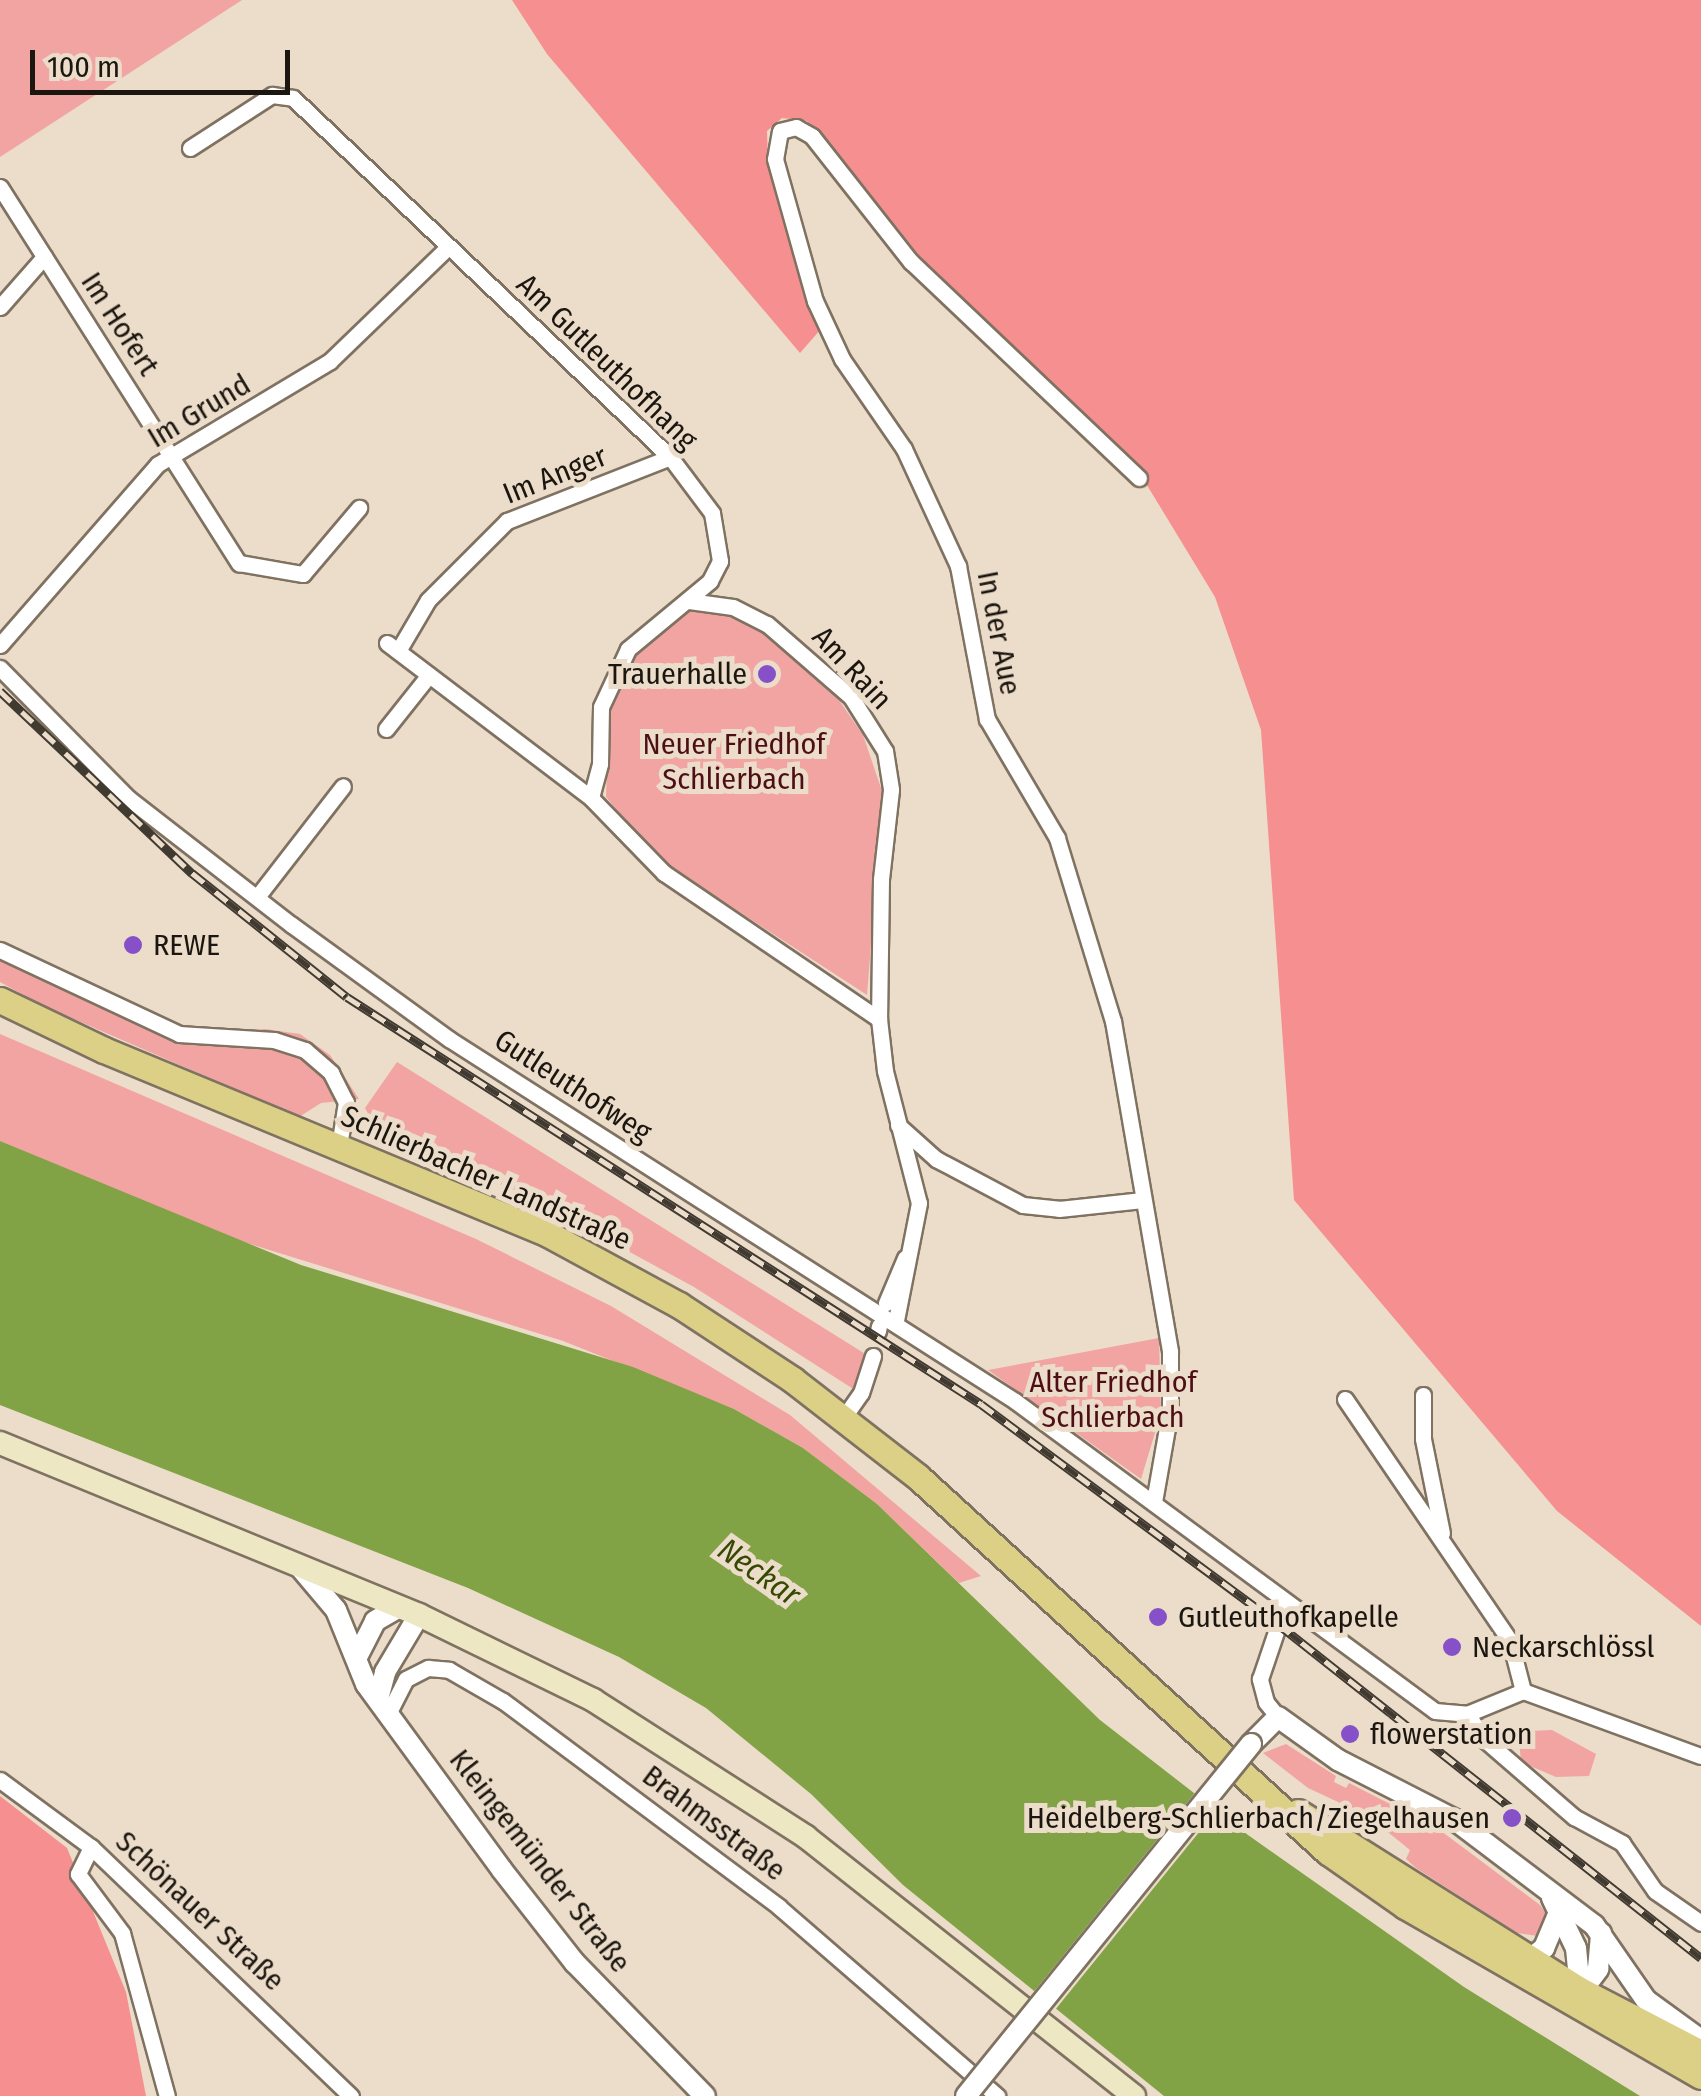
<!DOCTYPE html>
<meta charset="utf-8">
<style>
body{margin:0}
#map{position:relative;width:1701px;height:2096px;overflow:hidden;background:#ecdcca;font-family:"Fira Sans Condensed",sans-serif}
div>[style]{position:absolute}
.green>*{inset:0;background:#f2a4a3}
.forest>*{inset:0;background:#f68f90}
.water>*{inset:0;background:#82a246}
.pier>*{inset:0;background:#ecdcca;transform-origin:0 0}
.roads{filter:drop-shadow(2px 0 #7f7261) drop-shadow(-2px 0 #7f7261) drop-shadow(0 2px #7f7261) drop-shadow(0 -2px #7f7261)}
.minor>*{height:15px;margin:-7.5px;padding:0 7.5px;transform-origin:7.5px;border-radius:7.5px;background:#fff}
.tertiary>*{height:20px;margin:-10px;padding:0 10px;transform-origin:10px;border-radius:10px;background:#fff}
.secondary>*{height:22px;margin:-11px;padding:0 11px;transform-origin:11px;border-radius:11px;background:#eee7c3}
.primary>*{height:25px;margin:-12.5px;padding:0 12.5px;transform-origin:12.5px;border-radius:12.5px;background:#dcd086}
.rail>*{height:9px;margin-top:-4.5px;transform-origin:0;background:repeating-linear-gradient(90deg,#ecdcca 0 15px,#413a31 0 30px);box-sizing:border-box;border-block:2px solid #413a31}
.bridges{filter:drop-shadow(2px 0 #7f7261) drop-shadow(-2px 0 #7f7261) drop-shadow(0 2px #7f7261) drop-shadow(0 -2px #7f7261)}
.tertiary-bridge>*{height:20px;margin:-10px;padding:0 10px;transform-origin:10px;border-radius:10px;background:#fff}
.dots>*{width:28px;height:28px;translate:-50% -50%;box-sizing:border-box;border:5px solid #ecdcca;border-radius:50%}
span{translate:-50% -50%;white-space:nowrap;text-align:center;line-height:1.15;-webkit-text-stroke:10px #ecdcca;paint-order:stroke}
.street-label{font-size:30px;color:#1b160f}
.poi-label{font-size:30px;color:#1b160f}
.right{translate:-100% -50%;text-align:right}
.left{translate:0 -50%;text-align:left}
.park-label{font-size:30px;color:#4e0e15}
.water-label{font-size:32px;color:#354902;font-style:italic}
.scale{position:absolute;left:30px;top:50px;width:260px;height:45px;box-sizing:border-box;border:5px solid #1b160f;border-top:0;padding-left:12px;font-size:30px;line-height:35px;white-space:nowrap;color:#1b160f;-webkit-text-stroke:8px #ecdcca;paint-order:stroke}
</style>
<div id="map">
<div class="green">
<i style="clip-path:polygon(0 0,242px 0,0 157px)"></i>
<i style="clip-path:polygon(692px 609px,749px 621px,784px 643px,828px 684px,863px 735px,883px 794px,867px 995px,658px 859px,606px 797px,609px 710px,637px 654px,659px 627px)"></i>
<i style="clip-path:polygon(0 940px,158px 1020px,206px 1033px,265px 1029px,300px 1034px,330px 1055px,359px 1099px,321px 1103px,299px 1117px,44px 1006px,0 982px)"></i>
<i style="clip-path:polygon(0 1034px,476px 1239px,611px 1306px,790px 1415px,981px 1576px,959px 1583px,877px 1504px,803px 1448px,734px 1409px,563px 1341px,202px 1229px,0 1141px)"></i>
<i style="clip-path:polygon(397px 1062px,867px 1355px,858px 1392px,694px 1287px,534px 1200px,376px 1128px,365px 1108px)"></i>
<i style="clip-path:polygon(1159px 1338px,1161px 1413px,1141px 1479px,988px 1370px)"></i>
<i style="clip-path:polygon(1552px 1730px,1596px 1754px,1589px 1776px,1556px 1777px,1521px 1762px,1519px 1740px,1530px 1731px)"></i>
<i style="clip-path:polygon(1286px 1744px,1336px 1776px,1334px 1782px,1346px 1788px,1349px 1783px,1437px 1828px,1540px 1905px,1547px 1915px,1538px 1936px,1517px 1933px,1416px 1868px,1406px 1859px,1410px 1850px,1368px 1816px,1308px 1788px,1263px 1753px)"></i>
</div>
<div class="forest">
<i style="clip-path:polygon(512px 0,1701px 0,1701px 1626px,1557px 1511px,1294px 1200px,1261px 730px,1215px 597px,1142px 477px,926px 264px,807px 121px,782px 118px,767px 131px,768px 163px,821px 329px,800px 353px,547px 54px)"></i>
<i style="clip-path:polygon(0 1796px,67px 1848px,126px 1992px,146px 2096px,0 2096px)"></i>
</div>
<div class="water">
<i style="clip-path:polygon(0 1141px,301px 1265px,633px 1367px,734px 1409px,803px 1448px,877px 1504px,1100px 1720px,1248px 1835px,1464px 1987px,1640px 2096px,1164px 2096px,903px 1885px,811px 1794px,706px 1708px,619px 1657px,468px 1588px,0 1405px)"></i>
</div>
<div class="pier">
<i style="left:1198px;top:1789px;width:28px;height:266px;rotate:39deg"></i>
</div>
<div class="roads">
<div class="minor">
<i style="left:190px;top:148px;width:98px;rotate:-32.9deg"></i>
<i style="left:272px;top:95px;width:21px;rotate:8deg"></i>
<i style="left:293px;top:98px;width:521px;rotate:43.6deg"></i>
<i style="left:670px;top:457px;width:70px;rotate:53.1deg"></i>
<i style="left:712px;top:513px;width:49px;rotate:80.5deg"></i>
<i style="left:720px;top:561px;width:22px;rotate:117deg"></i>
<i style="left:710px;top:581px;width:107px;rotate:140.3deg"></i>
<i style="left:628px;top:649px;width:64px;rotate:115deg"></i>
<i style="left:601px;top:707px;width:57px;rotate:91deg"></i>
<i style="left:600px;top:764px;width:35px;rotate:105deg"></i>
<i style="left:591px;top:798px;width:105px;rotate:45.8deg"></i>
<i style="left:664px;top:873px;width:260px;rotate:34.2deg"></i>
<i style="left:0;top:187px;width:446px;rotate:57.6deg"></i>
<i style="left:239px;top:563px;width:65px;rotate:9.8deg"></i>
<i style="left:303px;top:574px;width:87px;rotate:-49.7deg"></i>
<i style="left:0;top:307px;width:67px;rotate:-48.7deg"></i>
<i style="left:1139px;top:478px;width:314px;rotate:-136.5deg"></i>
<i style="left:911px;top:262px;width:160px;rotate:-128.2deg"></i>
<i style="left:812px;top:136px;width:18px;rotate:-151deg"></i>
<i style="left:796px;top:127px;width:16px;rotate:166deg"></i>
<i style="left:780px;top:131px;width:28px;rotate:100deg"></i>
<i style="left:775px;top:159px;width:148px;rotate:74.3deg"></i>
<i style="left:815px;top:301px;width:64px;rotate:65deg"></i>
<i style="left:842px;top:359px;width:109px;rotate:55.4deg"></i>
<i style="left:904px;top:449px;width:129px;rotate:65.2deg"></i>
<i style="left:958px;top:566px;width:156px;rotate:79.3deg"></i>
<i style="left:987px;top:719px;width:138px;rotate:59.5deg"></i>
<i style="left:1057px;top:838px;width:191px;rotate:73deg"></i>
<i style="left:1113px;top:1021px;width:336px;rotate:80.2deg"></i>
<i style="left:1170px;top:1352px;width:59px;rotate:90deg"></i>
<i style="left:1170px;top:1411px;width:92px;rotate:100deg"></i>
<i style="left:689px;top:601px;width:44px;rotate:7.8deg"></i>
<i style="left:733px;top:607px;width:38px;rotate:27deg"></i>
<i style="left:767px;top:624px;width:111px;rotate:41deg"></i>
<i style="left:851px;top:697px;width:64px;rotate:57.8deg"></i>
<i style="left:885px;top:751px;width:39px;rotate:81deg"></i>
<i style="left:891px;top:790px;width:90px;rotate:96.4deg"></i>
<i style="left:881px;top:879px;width:140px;rotate:90.8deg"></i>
<i style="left:879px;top:1019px;width:52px;rotate:83.4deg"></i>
<i style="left:885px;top:1071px;width:136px;rotate:75.6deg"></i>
<i style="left:919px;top:1203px;width:119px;rotate:101.1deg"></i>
<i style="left:387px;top:643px;width:256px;rotate:37.2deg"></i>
<i style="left:0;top:645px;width:240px;rotate:-48.9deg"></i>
<i style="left:158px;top:464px;width:200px;rotate:-30.9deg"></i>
<i style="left:330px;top:361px;width:164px;rotate:-44deg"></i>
<i style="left:398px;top:651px;width:59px;rotate:-59.5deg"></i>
<i style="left:428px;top:600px;width:112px;rotate:-45deg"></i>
<i style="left:507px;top:521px;width:175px;rotate:-21.4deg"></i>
<i style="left:0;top:668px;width:182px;rotate:45.4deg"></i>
<i style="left:128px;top:798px;width:207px;rotate:37.8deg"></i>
<i style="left:292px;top:925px;width:194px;rotate:36deg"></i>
<i style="left:449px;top:1039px;width:672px;rotate:32.6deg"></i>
<i style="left:1015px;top:1401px;width:522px;rotate:36.43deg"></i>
<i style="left:1435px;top:1711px;width:32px;rotate:5deg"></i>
<i style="left:1467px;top:1714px;width:61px;rotate:-22.3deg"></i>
<i style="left:1523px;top:1691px;width:189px;rotate:20.1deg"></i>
<i style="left:386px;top:729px;width:69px;rotate:-51.5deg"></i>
<i style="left:257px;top:897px;width:140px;rotate:-52.2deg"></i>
<i style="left:0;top:950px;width:198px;rotate:25.1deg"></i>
<i style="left:179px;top:1034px;width:95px;rotate:3.6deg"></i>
<i style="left:274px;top:1040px;width:33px;rotate:18deg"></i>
<i style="left:305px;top:1050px;width:35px;rotate:41deg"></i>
<i style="left:331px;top:1073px;width:33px;rotate:63deg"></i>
<i style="left:346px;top:1102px;width:45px;rotate:99deg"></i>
<i style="left:898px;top:1125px;width:51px;rotate:41.8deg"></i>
<i style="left:936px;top:1159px;width:98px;rotate:27.9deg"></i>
<i style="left:1023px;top:1205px;width:36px;rotate:6deg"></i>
<i style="left:1059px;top:1209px;width:84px;rotate:-6.1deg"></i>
<i style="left:886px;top:1303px;width:49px;rotate:-67.1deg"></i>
<i style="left:878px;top:1331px;width:5px;rotate:-79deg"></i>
<i style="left:1423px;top:1395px;width:44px;rotate:90deg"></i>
<i style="left:1423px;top:1439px;width:96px;rotate:78.6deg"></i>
<i style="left:1345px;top:1399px;width:293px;rotate:55.7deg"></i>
<i style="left:1510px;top:1641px;width:52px;rotate:75.4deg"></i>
<i style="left:844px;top:1417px;width:29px;rotate:-55deg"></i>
<i style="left:861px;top:1393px;width:39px;rotate:-72deg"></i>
<i style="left:388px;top:1714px;width:39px;rotate:-63deg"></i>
<i style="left:406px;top:1679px;width:25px;rotate:-27deg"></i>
<i style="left:428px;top:1668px;width:21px;rotate:5deg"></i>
<i style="left:449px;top:1670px;width:62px;rotate:29.9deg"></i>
<i style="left:503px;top:1701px;width:344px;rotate:36.7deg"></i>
<i style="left:779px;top:1907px;width:289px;rotate:40.9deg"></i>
<i style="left:1467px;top:1714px;width:32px;rotate:55deg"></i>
<i style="left:1485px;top:1740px;width:118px;rotate:40.9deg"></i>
<i style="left:1574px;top:1817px;width:55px;rotate:28.4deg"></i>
<i style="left:1622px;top:1843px;width:58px;rotate:55.5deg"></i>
<i style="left:1655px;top:1891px;width:56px;rotate:34.8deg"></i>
<i style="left:1278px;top:1717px;width:19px;rotate:-129deg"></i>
<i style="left:1266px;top:1702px;width:24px;rotate:-105deg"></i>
<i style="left:1260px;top:1679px;width:78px;rotate:-71.3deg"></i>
<i style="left:0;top:1780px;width:113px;rotate:36.4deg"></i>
<i style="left:91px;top:1847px;width:360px;rotate:43.8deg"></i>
<i style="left:91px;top:1847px;width:30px;rotate:116deg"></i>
<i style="left:78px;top:1874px;width:74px;rotate:53.3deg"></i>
<i style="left:122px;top:1933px;width:169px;rotate:74.6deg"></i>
</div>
<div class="tertiary">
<i style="left:299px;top:1566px;width:57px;rotate:49.9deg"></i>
<i style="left:336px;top:1610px;width:80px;rotate:67.9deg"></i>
<i style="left:366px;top:1684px;width:230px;rotate:53.8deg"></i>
<i style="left:502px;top:1870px;width:118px;rotate:51.9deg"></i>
<i style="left:575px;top:1963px;width:186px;rotate:45.7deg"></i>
<i style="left:358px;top:1655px;width:38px;rotate:-63deg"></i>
<i style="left:375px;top:1621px;width:28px;rotate:-30deg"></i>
<i style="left:378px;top:1699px;width:28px;rotate:-75deg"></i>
<i style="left:385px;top:1672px;width:66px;rotate:-59.2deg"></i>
<i style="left:1251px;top:1744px;width:38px;rotate:-45deg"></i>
<i style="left:1278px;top:1717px;width:74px;rotate:35.6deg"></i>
<i style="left:1338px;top:1760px;width:131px;rotate:27.1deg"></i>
<i style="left:1455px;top:1820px;width:174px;rotate:37.1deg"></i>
<i style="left:1594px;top:1925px;width:91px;rotate:55.3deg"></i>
<i style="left:1646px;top:2000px;width:68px;rotate:36deg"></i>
<i style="left:1552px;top:1898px;width:55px;rotate:64.4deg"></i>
<i style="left:1576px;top:1948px;width:42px;rotate:84.6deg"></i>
<i style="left:1530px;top:1959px;width:18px;rotate:-38deg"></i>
<i style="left:1544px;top:1948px;width:41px;rotate:-67.2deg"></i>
<i style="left:1578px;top:1996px;width:34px;rotate:-53deg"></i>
<i style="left:1598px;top:1969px;width:36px;rotate:-85deg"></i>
</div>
<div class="secondary">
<i style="left:0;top:1443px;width:453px;rotate:22.3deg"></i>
<i style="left:419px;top:1615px;width:194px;rotate:26deg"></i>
<i style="left:593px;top:1700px;width:253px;rotate:32.7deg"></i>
<i style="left:806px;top:1837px;width:418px;rotate:38.3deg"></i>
</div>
<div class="primary">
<i style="left:0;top:1000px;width:115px;rotate:25.7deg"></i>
<i style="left:104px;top:1050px;width:481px;rotate:22.5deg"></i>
<i style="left:548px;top:1234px;width:149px;rotate:28.5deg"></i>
<i style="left:679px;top:1305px;width:136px;rotate:33.3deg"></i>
<i style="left:793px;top:1380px;width:158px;rotate:37.8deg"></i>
<i style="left:918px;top:1477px;width:556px;rotate:42.45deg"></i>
<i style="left:1328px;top:1852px;width:94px;rotate:35deg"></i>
<i style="left:1405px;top:1906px;width:341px;rotate:29.9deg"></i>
<i style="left:1298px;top:1812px;width:333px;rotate:32.3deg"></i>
<i style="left:1580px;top:1990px;width:136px;rotate:27.5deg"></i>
</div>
</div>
<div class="rail">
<i style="left:0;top:691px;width:265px;rotate:43.5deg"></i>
<i style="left:192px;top:873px;width:198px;rotate:38.7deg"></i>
<i style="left:347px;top:997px;width:753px;rotate:32.7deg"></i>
<i style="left:981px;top:1404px;width:370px;rotate:36.5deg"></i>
<i style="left:1278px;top:1624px;width:539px;rotate:38.29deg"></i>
</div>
<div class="bridges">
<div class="tertiary-bridge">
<i style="left:966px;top:2096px;width:453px;rotate:-51deg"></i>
</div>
</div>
<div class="dots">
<i style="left:767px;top:674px;background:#8550c8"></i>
<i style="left:133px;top:945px;background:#8550c8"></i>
<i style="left:1158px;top:1617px;background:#8550c8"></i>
<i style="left:1452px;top:1647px;background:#8550c8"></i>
<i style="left:1350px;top:1734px;background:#8550c8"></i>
<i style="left:1512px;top:1818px;background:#8550c8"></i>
</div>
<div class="street-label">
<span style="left:120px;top:324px;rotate:57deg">Im Hofert</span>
<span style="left:607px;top:362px;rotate:44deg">Am Gutleuthofhang</span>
<span style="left:199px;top:411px;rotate:-31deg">Im Grund</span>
<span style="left:555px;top:475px;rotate:-22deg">Im Anger</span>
<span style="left:999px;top:633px;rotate:79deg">In der Aue</span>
<span style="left:852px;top:668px;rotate:47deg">Am Rain</span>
<span style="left:573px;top:1086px;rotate:33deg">Gutleuthofweg</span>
<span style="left:486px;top:1178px;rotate:24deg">Schlierbacher Landstraße</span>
<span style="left:714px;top:1823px;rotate:37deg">Brahmsstraße</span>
<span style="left:540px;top:1861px;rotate:52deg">Kleingemünder Straße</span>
<span style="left:200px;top:1911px;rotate:43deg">Schönauer Straße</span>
</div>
<div class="poi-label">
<span class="right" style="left:747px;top:674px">Trauerhalle</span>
<span class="left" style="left:153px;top:945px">REWE</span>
<span class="left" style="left:1178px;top:1617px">Gutleuthofkapelle</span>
<span class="left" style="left:1472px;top:1647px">Neckarschlössl</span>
<span class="left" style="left:1370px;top:1734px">flowerstation</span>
<span class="right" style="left:1490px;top:1818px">Heidelberg-Schlierbach/Ziegelhausen</span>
</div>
<div class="park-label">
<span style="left:734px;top:761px">Neuer Friedhof<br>Schlierbach</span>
<span style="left:1113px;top:1399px">Alter Friedhof<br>Schlierbach</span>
</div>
<div class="water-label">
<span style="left:759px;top:1572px;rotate:35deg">Neckar</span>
</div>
<div class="scale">100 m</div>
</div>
